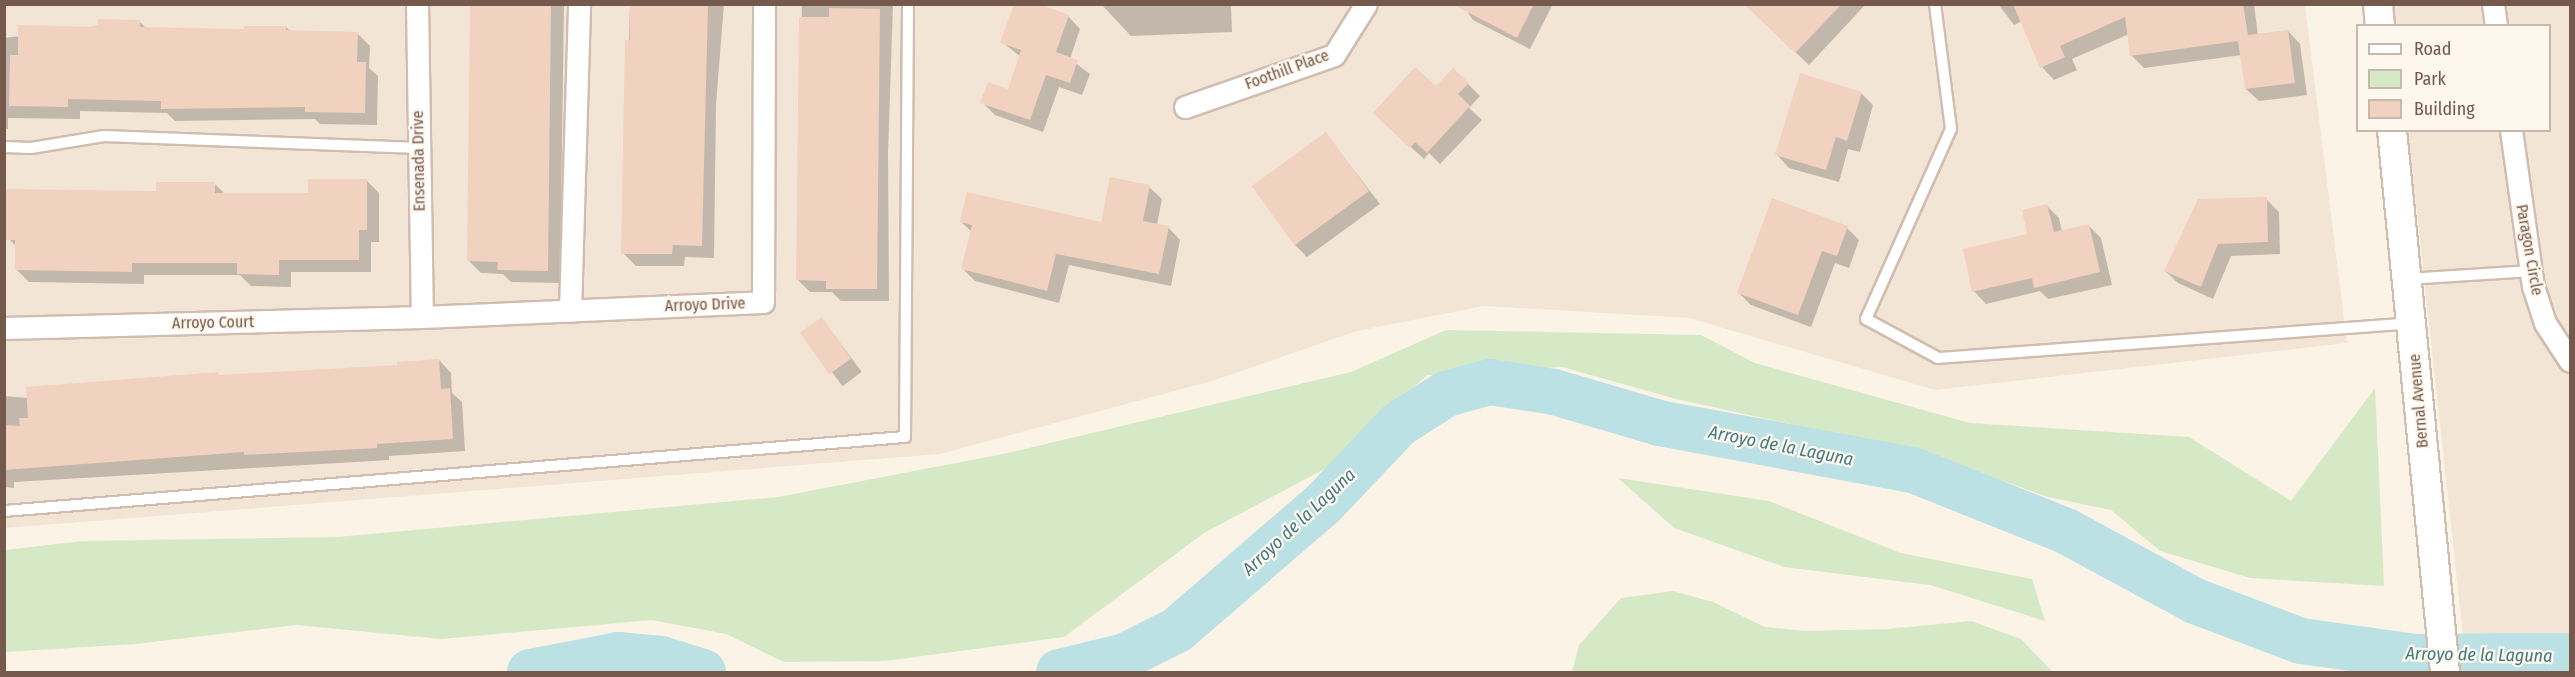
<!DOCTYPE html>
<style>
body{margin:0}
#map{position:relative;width:2575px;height:677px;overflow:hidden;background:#fcf3e7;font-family:"Fira Sans Condensed",sans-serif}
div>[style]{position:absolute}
.residential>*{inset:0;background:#f3e5d6}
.green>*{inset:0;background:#d6e9c6}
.shadow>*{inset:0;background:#0003;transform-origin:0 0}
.river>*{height:46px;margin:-23px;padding:0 23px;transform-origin:23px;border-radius:23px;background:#bce1e5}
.building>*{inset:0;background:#f1d1c0;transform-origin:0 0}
.roads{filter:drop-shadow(2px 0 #d0bdb0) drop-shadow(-2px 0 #d0bdb0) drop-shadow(0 2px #d0bdb0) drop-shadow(0 -2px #d0bdb0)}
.lane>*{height:10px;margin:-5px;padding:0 5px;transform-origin:5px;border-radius:5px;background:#fff}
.street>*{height:21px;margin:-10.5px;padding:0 10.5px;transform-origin:10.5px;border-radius:10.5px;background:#fff}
.secondary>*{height:28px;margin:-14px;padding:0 14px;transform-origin:14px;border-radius:14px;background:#fff}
span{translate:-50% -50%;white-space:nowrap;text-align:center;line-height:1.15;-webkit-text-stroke:4.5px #fef7ee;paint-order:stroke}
.street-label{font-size:16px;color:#75594c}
.water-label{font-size:18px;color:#437981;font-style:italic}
.frame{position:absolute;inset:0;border:6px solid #75594c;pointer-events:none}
.legend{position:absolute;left:2356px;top:24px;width:195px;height:108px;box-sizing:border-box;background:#fef7ee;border:2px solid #c7b8ad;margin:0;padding:8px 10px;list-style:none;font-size:18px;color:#75594c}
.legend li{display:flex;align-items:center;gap:12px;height:30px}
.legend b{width:30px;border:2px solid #c7b8ad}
</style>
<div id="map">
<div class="residential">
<i style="clip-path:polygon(5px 5px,2305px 5px,2347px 343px,1935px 390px,1689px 318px,1484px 306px,1357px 331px,1212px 381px,940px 454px,5px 528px)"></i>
<i style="clip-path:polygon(2393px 5px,2570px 5px,2570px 672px,2467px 672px,2408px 131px,2550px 130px,2550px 26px,2396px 25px)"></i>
</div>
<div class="green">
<i style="clip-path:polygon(1446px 330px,1701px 335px,1755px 363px,1970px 423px,2189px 437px,2291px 501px,2375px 388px,2384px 586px,2250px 578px,2160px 551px,2111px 510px,2048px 497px,1924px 453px,1676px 399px,1562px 367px,1427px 375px,1330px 466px,1204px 533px,1064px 637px,885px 661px,784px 662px,726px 634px,652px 620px,441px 639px,296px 625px,136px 644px,5px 652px,5px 550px,83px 541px,337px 537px,778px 497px,1003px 454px,1351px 372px)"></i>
<i style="clip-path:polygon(1618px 478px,1769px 501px,1901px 553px,2032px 579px,2045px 621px,1930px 585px,1784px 567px,1674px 528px)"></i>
<i style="clip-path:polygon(1673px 591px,1713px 602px,1765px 627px,1805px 631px,1887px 629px,1971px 621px,2021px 639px,2053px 672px,1572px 672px,1579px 645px,1621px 598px)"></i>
</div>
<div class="shadow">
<i style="clip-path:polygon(472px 4px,564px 4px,560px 283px,511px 282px,503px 274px,481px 273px,469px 261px)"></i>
<i style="clip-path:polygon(630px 4px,724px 4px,716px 104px,714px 258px,685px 257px,684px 266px,636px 266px,623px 253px)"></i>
<i style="clip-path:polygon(802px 4px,893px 4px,888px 154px,889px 301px,841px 301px,832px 292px,810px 292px,798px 280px)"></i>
<i style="clip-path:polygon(1101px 4px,1231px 4px,1232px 32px,1131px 36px)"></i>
<i style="clip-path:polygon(1462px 4px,1553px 4px,1530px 49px,1473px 20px)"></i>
<i style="clip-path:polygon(1760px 4px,1866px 4px,1809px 65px,1766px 24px)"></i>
<i style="clip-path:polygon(1998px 4px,2254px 4px,2258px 36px,2288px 31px,2300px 44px,2307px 95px,2259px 101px,2246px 89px,2242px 55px,2144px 68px,2132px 56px,2129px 34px,2072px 59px,2077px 70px,2054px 80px,2042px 67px,2022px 21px,2014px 25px)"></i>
<i style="clip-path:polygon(1068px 16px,1080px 29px,1070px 59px,1090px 74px,1082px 95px,1059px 87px,1043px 132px,995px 115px,982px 102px,1009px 91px,1021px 57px,1002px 42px)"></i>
<i style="clip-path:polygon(139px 21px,147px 29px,246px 31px,286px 27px,290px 31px,357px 33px,370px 46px,369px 68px,378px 76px,377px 125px,320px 124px,315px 119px,175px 121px,167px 113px,80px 111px,80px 119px,8px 118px,8px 129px,4px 129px,4px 38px)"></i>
<i style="clip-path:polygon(1468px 84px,1480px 96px,1469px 108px,1482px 120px,1440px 164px,1429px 153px,1424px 159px,1387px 125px,1437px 88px)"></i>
<i style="clip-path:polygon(1861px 93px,1873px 105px,1860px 152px,1848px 149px,1839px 182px,1789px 168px,1777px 155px)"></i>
<i style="clip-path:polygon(1326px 134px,1380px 204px,1307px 257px,1294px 244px)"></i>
<i style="clip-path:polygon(367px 181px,379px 193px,379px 242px,371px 242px,371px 272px,291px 272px,291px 287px,251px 286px,240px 275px,144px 275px,144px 284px,29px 282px,16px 269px,16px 246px,7px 237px,158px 193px,215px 184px,226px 195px,310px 195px)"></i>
<i style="clip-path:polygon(1149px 187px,1162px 199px,1157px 225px,1168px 227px,1180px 240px,1171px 286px,1069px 265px,1059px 303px,975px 281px,962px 268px,972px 232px,961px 222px,1102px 223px)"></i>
<i style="clip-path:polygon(2266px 199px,2279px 212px,2280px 254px,2231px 256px,2213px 299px,2178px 283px,2165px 271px)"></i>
<i style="clip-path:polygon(2047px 206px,2059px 218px,2062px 232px,2088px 225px,2101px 238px,2112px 285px,2048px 299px,2040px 291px,1986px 304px,1974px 291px,2029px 235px)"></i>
<i style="clip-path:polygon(1847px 228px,1859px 240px,1849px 268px,1835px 263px,1811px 327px,1751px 305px,1738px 292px)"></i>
<i style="left:822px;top:319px;width:66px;height:24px;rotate:53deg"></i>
<i style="clip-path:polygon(439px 360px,451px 373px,452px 393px,462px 402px,465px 451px,389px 456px,389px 460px,14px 482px,14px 488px,4px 487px,4px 396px,28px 398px,217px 373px,220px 376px,399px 367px)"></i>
</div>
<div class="river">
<i style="left:530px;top:672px;width:90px;rotate:-10.9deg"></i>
<i style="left:618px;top:655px;width:43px;rotate:5.3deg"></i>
<i style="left:661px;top:659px;width:44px;rotate:17.2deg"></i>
<i style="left:1059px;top:672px;width:68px;rotate:-13.6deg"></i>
<i style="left:1125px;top:656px;width:58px;rotate:-26.6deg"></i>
<i style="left:1177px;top:630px;width:194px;rotate:-40.8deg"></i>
<i style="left:1324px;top:503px;width:109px;rotate:-46.5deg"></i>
<i style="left:1399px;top:424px;width:56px;rotate:-32.6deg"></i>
<i style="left:1446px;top:394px;width:46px;rotate:-15.3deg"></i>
<i style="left:1490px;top:382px;width:65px;rotate:8.9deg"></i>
<i style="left:1554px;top:392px;width:109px;rotate:16.4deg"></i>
<i style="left:1659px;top:423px;width:258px;rotate:10.5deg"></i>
<i style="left:1913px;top:470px;width:165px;rotate:21.7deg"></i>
<i style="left:2066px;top:531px;width:147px;rotate:28.5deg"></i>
<i style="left:2195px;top:601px;width:113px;rotate:20.7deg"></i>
<i style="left:2301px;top:641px;width:116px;rotate:7.9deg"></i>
<i style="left:2416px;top:657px;width:154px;rotate:-0.4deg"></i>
</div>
<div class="building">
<i style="clip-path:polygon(470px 4px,551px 4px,548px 271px,497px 270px,498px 262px,467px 261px)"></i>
<i style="clip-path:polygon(630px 4px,708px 4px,702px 246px,673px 245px,672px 254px,621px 254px,625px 40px,630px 40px)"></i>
<i style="clip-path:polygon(1014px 4px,1039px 4px,1069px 15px,1056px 52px,1078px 60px,1070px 83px,1046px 75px,1030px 120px,980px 103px,988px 82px,1008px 89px,1021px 50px,1000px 43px)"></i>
<i style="clip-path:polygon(1452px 4px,1534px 4px,1517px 38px)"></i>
<i style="clip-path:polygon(1744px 4px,1842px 4px,1795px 53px)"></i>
<i style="clip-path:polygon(2013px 4px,2243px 4px,2248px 35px,2288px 30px,2295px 83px,2245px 89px,2238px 41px,2130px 56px,2125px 17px,2060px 46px,2065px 57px,2040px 68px)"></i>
<i style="clip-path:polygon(829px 8px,880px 9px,877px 289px,826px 289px,826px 281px,796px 280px,799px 17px,829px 17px)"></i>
<i style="clip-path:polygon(98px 19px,140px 20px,140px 27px,244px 29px,244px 26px,286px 26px,286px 30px,358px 32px,357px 62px,366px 62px,365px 113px,305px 112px,305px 107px,161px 109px,161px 101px,68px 99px,68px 107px,9px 106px,10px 55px,18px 55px,18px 25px,98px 27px)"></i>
<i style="clip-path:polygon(1415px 67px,1436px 86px,1453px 68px,1469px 83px,1458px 94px,1470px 106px,1427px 153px,1415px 142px,1410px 148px,1373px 113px)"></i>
<i style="clip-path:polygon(1800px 73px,1862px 92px,1847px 141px,1836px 137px,1826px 170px,1775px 155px)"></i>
<i style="left:1326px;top:132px;width:73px;height:92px;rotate:54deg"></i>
<i style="clip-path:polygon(1110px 177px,1150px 185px,1143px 221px,1169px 226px,1159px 274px,1056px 254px,1047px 291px,961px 269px,972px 225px,960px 222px,967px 192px,1101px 222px)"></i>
<i style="clip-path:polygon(308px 179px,367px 179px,367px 230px,359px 230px,359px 260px,279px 260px,279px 275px,237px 274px,237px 263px,132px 263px,132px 272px,15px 270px,15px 240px,6px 240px,6px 189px,156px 191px,156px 182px,215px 182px,215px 193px,308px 193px)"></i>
<i style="clip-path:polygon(2267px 197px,2268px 242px,2218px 244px,2201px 287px,2164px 271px,2198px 199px)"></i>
<i style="clip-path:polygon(1772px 198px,1848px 226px,1837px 256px,1822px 251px,1798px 315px,1737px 293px)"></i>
<i style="clip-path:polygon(2047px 204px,2054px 232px,2089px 224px,2100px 272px,2034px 288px,2032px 278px,1972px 292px,1963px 249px,2027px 234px,2022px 210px)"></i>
<i style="left:822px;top:317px;width:51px;height:27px;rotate:55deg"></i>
<i style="clip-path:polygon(439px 359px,441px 389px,450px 388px,453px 439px,377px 444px,377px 448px,244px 455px,244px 452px,4px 470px,4px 425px,20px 426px,19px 418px,28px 418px,26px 387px,218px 372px,218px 375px,397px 365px,397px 362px)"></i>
</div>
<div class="roads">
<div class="lane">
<i style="left:1935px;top:4px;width:126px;rotate:82.7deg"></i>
<i style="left:1951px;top:129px;width:208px;rotate:114.1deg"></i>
<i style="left:1866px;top:319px;width:82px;rotate:28.4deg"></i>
<i style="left:1938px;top:358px;width:473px;rotate:-4.2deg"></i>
<i style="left:4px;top:147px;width:27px;rotate:2deg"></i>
<i style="left:31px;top:148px;width:74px;rotate:-9.3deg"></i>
<i style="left:104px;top:136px;width:315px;rotate:2.2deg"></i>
<i style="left:2408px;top:279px;width:123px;rotate:-3.7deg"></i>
<i style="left:4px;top:511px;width:904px;rotate:-4.7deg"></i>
<i style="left:905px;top:437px;width:433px;rotate:-89.6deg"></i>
</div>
<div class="street">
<i style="left:417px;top:4px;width:313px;rotate:89.1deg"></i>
<i style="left:2493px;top:4px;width:22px;rotate:82deg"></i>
<i style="left:1185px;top:107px;width:158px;rotate:-19.2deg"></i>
<i style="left:1334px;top:55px;width:60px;rotate:-57.9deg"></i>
<i style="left:2511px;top:130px;width:158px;rotate:82deg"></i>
<i style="left:2533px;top:286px;width:39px;rotate:72deg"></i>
<i style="left:2545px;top:323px;width:45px;rotate:56.7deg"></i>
<i style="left:570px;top:311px;width:307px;rotate:-88.3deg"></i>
<i style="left:4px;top:328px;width:418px;rotate:-1.5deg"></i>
<i style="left:422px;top:317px;width:341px;rotate:-2.5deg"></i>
<i style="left:763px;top:302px;width:298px;rotate:-89.8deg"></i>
</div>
<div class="secondary">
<i style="left:2378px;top:4px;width:22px;rotate:85deg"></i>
<i style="left:2392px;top:130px;width:545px;rotate:84.42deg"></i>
</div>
</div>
<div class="street-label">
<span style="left:1287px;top:70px;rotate:-20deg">Foothill Place</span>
<span style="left:419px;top:161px;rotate:-91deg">Ensenada Drive</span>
<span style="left:2529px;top:250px;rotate:80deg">Paragon Circle</span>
<span style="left:705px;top:305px;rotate:-2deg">Arroyo Drive</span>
<span style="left:213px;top:323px;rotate:-1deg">Arroyo Court</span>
<span style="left:2419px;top:401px;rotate:-95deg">Bernal Avenue</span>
</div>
<div class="water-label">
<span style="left:1781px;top:446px;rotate:11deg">Arroyo de la Laguna</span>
<span style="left:1299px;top:522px;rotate:-43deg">Arroyo de la Laguna</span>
<span style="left:2479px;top:655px;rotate:1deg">Arroyo de la Laguna</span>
</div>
<div class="frame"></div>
<ul class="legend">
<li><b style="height:8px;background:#fff"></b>Road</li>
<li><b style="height:16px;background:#d6e9c6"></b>Park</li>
<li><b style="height:16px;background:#f1d1c0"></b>Building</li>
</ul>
</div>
